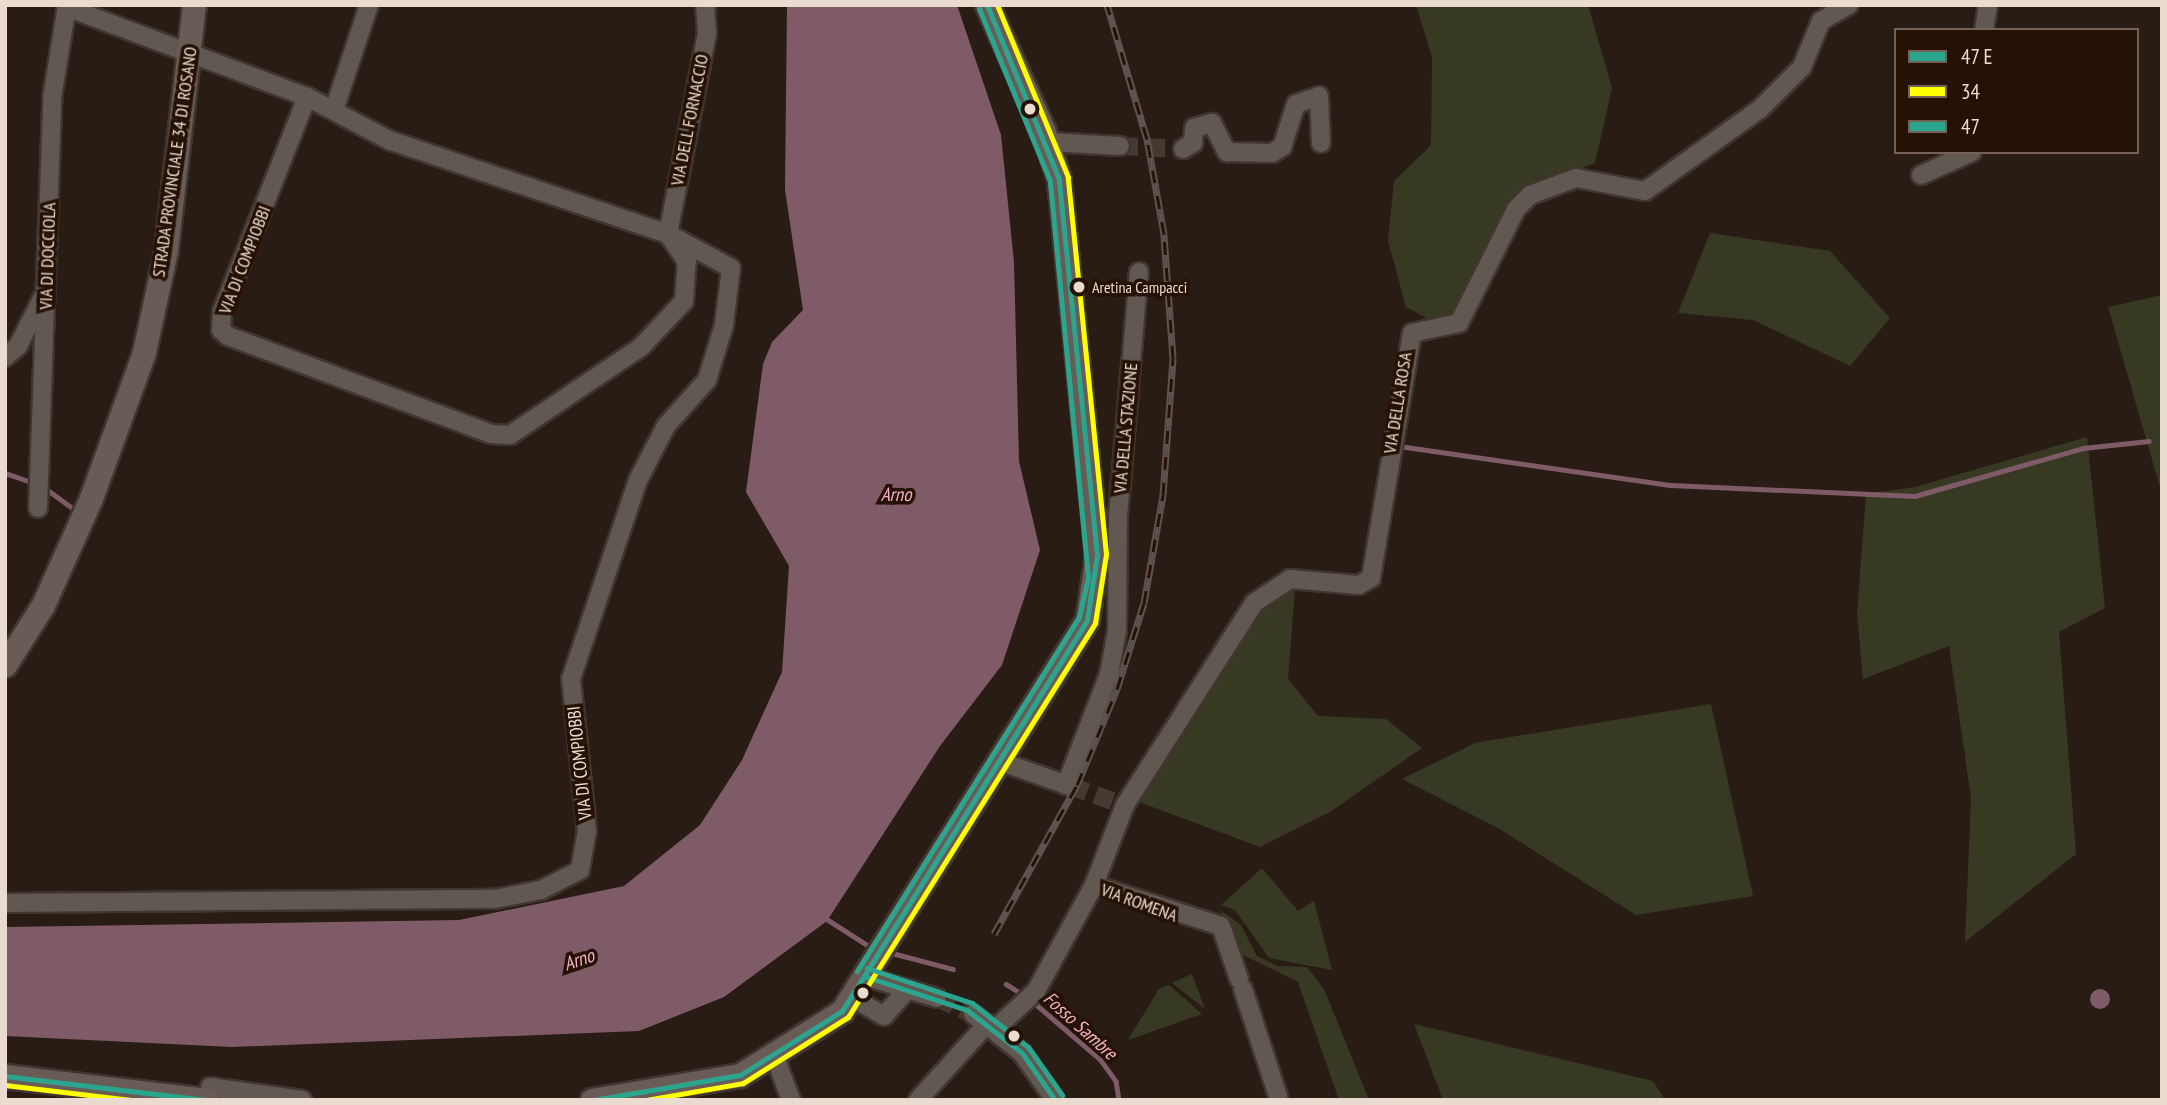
<!DOCTYPE html>
<style>
body{margin:0}
#map{position:relative;width:2167px;height:1105px;overflow:hidden;background:#281c15;font-family:"PT Sans Narrow",sans-serif}
div>[style]{position:absolute}
.green>*{inset:0;background:#383923}
.water>*{inset:0;background:#7f5b68}
.round{border-radius:50%}
.stream>*{height:4.5px;margin:-2.25px;padding:0 2.25px;transform-origin:2.25px;border-radius:2.25px;background:#7f5b68}
.minor-tunnel>*{height:18px;margin-top:-9px;transform-origin:0;background:repeating-linear-gradient(90deg,#453931 0 18px,transparent 0 27px)}
.roads{filter:drop-shadow(2px 0 #403630) drop-shadow(-2px 0 #403630) drop-shadow(0 2px #403630) drop-shadow(0 -2px #403630)}
.minor>*{height:18px;margin:-9px;padding:0 9px;transform-origin:9px;border-radius:9px;background:#615852}
.major>*{height:23px;margin:-11.5px;padding:0 11.5px;transform-origin:11.5px;border-radius:11.5px;background:#695c56}
.rail>*{height:7px;margin-top:-3.5px;transform-origin:0;background:repeating-linear-gradient(90deg,#261204 0 13px,#5e544f 0 26px);box-sizing:border-box;border-block:2px solid #5e544f}
.bus-1>*{height:5px;margin:-2.5px;padding:0 2.5px;transform-origin:2.5px;border-radius:2.5px;background:#2ba58e}
.bus-2>*{height:5px;margin:-2.5px;padding:0 2.5px;transform-origin:2.5px;border-radius:2.5px;background:#ff0}
.bus-3>*{height:5px;margin:-2.5px;padding:0 2.5px;transform-origin:2.5px;border-radius:2.5px;background:#2ba58e}
.dots>*{width:19px;height:19px;translate:-50% -50%;box-sizing:border-box;border:4px solid #261204;border-radius:50%}
span{translate:-50% -50%;white-space:nowrap;text-align:center;line-height:1.15;-webkit-text-stroke:7px #261204;paint-order:stroke}
.bus-label{font-size:16px;color:#eadbd1}
.left{translate:0 -50%;text-align:left}
.street-label{font-size:18px;color:#eadbd1}
.water-label{font-size:19px;color:#f5b0ca;font-style:italic}
.frame{position:absolute;inset:0;border:7px solid #eadbd1;pointer-events:none}
.legend{position:absolute;left:1894px;top:28px;width:245px;height:126px;box-sizing:border-box;background:#261204;border:2px solid #746256;margin:0;padding:9px 12px;list-style:none;font-size:21px;color:#eadbd1}
.legend li{display:flex;align-items:center;gap:14px;height:35px}
.legend b{width:35px;border:2px solid #746256}
</style>
<div id="map">
<div class="green">
<i style="clip-path:polygon(1416px 5px,1588px 5px,1612px 88px,1595px 163px,1519px 192px,1459px 312px,1432px 321px,1406px 307px,1388px 241px,1394px 181px,1431px 145px,1432px 57px)"></i>
<i style="clip-path:polygon(1710px 233px,1830px 251px,1890px 318px,1850px 366px,1753px 320px,1678px 313px)"></i>
<i style="clip-path:polygon(2162px 295px,2162px 494px,2108px 307px)"></i>
<i style="clip-path:polygon(2087px 437px,2105px 608px,2059px 632px,2076px 854px,1965px 942px,1971px 798px,1949px 646px,1863px 679px,1857px 614px,1866px 494px,1915px 487px)"></i>
<i style="clip-path:polygon(1295px 588px,1288px 679px,1318px 716px,1386px 719px,1422px 748px,1330px 812px,1260px 847px,1139px 802px,1261px 604px)"></i>
<i style="clip-path:polygon(1711px 704px,1753px 896px,1636px 915px,1498px 828px,1402px 779px,1475px 743px)"></i>
<i style="clip-path:polygon(1262px 868px,1298px 911px,1314px 901px,1332px 970px,1269px 958px,1235px 910px,1221px 905px)"></i>
<i style="clip-path:polygon(1220px 910px,1241px 925px,1257px 956px,1278px 966px,1307px 967px,1324px 989px,1369px 1100px,1339px 1100px,1298px 982px,1235px 951px)"></i>
<i style="clip-path:polygon(1192px 974px,1205px 1009px,1172px 983px)"></i>
<i style="clip-path:polygon(1169px 985px,1202px 1014px,1128px 1040px,1159px 989px)"></i>
<i style="clip-path:polygon(1414px 1024px,1653px 1081px,1665px 1100px,1443px 1100px)"></i>
</div>
<div class="water">
<i style="clip-path:polygon(787px 5px,957px 5px,1001px 135px,1014px 262px,1019px 461px,1040px 550px,1002px 665px,940px 746px,827px 921px,724px 997px,639px 1031px,232px 1047px,5px 1036px,5px 927px,459px 920px,624px 886px,700px 825px,742px 760px,782px 672px,789px 566px,746px 492px,763px 364px,772px 342px,803px 310px,785px 190px)"></i>
<i class="round" style="left:2090px;top:989px;width:20px;height:20px"></i>
</div>
<div class="stream">
<i style="left:1399px;top:446px;width:275px;rotate:8.2deg"></i>
<i style="left:1671px;top:485px;width:244px;rotate:2.6deg"></i>
<i style="left:1915px;top:496px;width:175px;rotate:-15.9deg"></i>
<i style="left:2083px;top:448px;width:66px;rotate:-6.1deg"></i>
<i style="left:5px;top:473px;width:31px;rotate:19deg"></i>
<i style="left:45px;top:488px;width:39px;rotate:36deg"></i>
<i style="left:825px;top:918px;width:56px;rotate:32.6deg"></i>
<i style="left:892px;top:953px;width:63px;rotate:14.7deg"></i>
<i style="left:1006px;top:984px;width:22px;rotate:32deg"></i>
<i style="left:1032px;top:1001px;width:89px;rotate:40.5deg"></i>
<i style="left:1100px;top:1059px;width:27px;rotate:54deg"></i>
<i style="left:1116px;top:1081px;width:19px;rotate:81deg"></i>
</div>
<div class="minor-tunnel">
<i style="left:1120px;top:146px;width:63px;rotate:2.7deg"></i>
<i style="left:1070px;top:786px;width:48px;rotate:19.6deg"></i>
<i style="left:937px;top:998px;width:39px;rotate:24deg"></i>
</div>
<div class="roads">
<div class="minor">
<i style="left:1984px;top:30px;width:25px;rotate:-81deg"></i>
<i style="left:307px;top:97px;width:231px;rotate:111.6deg"></i>
<i style="left:222px;top:312px;width:18px;rotate:93deg"></i>
<i style="left:221px;top:330px;width:9px;rotate:41deg"></i>
<i style="left:228px;top:336px;width:281px;rotate:20.4deg"></i>
<i style="left:491px;top:434px;width:19px;rotate:3deg"></i>
<i style="left:510px;top:435px;width:158px;rotate:-33.9deg"></i>
<i style="left:641px;top:347px;width:63px;rotate:-46.9deg"></i>
<i style="left:684px;top:301px;width:39px;rotate:-86deg"></i>
<i style="left:687px;top:262px;width:30px;rotate:-124deg"></i>
<i style="left:334px;top:110px;width:111px;rotate:-71.6deg"></i>
<i style="left:1048px;top:142px;width:72px;rotate:3.2deg"></i>
<i style="left:1183px;top:149px;width:12px;rotate:-31deg"></i>
<i style="left:1193px;top:143px;width:15px;rotate:-86deg"></i>
<i style="left:1194px;top:128px;width:19px;rotate:-16deg"></i>
<i style="left:1212px;top:123px;width:33px;rotate:63deg"></i>
<i style="left:1227px;top:152px;width:45px;rotate:1.3deg"></i>
<i style="left:1272px;top:153px;width:12px;rotate:-31deg"></i>
<i style="left:1282px;top:147px;width:45px;rotate:-72deg"></i>
<i style="left:1296px;top:104px;width:24px;rotate:-19deg"></i>
<i style="left:1319px;top:96px;width:47px;rotate:87.6deg"></i>
<i style="left:1921px;top:175px;width:56px;rotate:-24.3deg"></i>
<i style="left:668px;top:234px;width:205px;rotate:-79deg"></i>
<i style="left:707px;top:33px;width:28px;rotate:-94deg"></i>
<i style="left:5px;top:357px;width:17px;rotate:-40deg"></i>
<i style="left:18px;top:346px;width:55px;rotate:-63deg"></i>
<i style="left:38px;top:508px;width:410px;rotate:-88deg"></i>
<i style="left:52px;top:98px;width:94px;rotate:-80.8deg"></i>
<i style="left:999px;top:761px;width:75px;rotate:19.4deg"></i>
<i style="left:1066px;top:785px;width:119px;rotate:-68.8deg"></i>
<i style="left:1109px;top:674px;width:44px;rotate:-79.5deg"></i>
<i style="left:1117px;top:631px;width:115px;rotate:-89.5deg"></i>
<i style="left:1118px;top:516px;width:245px;rotate:-85.1deg"></i>
<i style="left:1094px;top:885px;width:133px;rotate:17.9deg"></i>
<i style="left:1221px;top:926px;width:56px;rotate:71.2deg"></i>
<i style="left:5px;top:903px;width:490px;rotate:-0.5deg"></i>
<i style="left:495px;top:899px;width:47px;rotate:-11.1deg"></i>
<i style="left:541px;top:890px;width:44px;rotate:-27.1deg"></i>
<i style="left:580px;top:870px;width:40px;rotate:-80deg"></i>
<i style="left:587px;top:831px;width:153px;rotate:-96deg"></i>
<i style="left:571px;top:679px;width:210px;rotate:-71.4deg"></i>
<i style="left:638px;top:480px;width:61px;rotate:-62.6deg"></i>
<i style="left:666px;top:426px;width:62px;rotate:-48.3deg"></i>
<i style="left:707px;top:380px;width:58px;rotate:-72.8deg"></i>
<i style="left:724px;top:325px;width:57px;rotate:-83deg"></i>
<i style="left:731px;top:268px;width:72px;rotate:-151.6deg"></i>
<i style="left:668px;top:234px;width:294px;rotate:-161.4deg"></i>
<i style="left:389px;top:140px;width:93px;rotate:-152.3deg"></i>
<i style="left:307px;top:97px;width:257px;rotate:-159.5deg"></i>
<i style="left:864px;top:976px;width:76px;rotate:16.8deg"></i>
<i style="left:1243px;top:989px;width:113px;rotate:71.9deg"></i>
<i style="left:852px;top:997px;width:37px;rotate:31deg"></i>
<i style="left:884px;top:1016px;width:33px;rotate:-49deg"></i>
<i style="left:973px;top:1014px;width:63px;rotate:38.5deg"></i>
<i style="left:1022px;top:1053px;width:57px;rotate:54.9deg"></i>
<i style="left:995px;top:1029px;width:56px;rotate:-42.8deg"></i>
<i style="left:1036px;top:991px;width:121px;rotate:-61.3deg"></i>
<i style="left:1094px;top:885px;width:86px;rotate:-68.8deg"></i>
<i style="left:1125px;top:805px;width:240px;rotate:-57.4deg"></i>
<i style="left:1254px;top:603px;width:43px;rotate:-33.7deg"></i>
<i style="left:1290px;top:579px;width:69px;rotate:5deg"></i>
<i style="left:1359px;top:585px;width:14px;rotate:-30deg"></i>
<i style="left:1371px;top:578px;width:248px;rotate:-80.5deg"></i>
<i style="left:1412px;top:333px;width:48px;rotate:-12deg"></i>
<i style="left:1459px;top:323px;width:127px;rotate:-63.4deg"></i>
<i style="left:1516px;top:209px;width:20px;rotate:-45deg"></i>
<i style="left:1530px;top:195px;width:49px;rotate:-20.3deg"></i>
<i style="left:1576px;top:178px;width:70px;rotate:10.7deg"></i>
<i style="left:1645px;top:191px;width:141px;rotate:-35.5deg"></i>
<i style="left:1760px;top:109px;width:59px;rotate:-45deg"></i>
<i style="left:1802px;top:67px;width:50px;rotate:-67.6deg"></i>
<i style="left:1821px;top:21px;width:32px;rotate:-30deg"></i>
<i style="left:775px;top:1057px;width:46px;rotate:69.6deg"></i>
<i style="left:210px;top:1087px;width:93px;rotate:8deg"></i>
<i style="left:918px;top:1100px;width:103px;rotate:-47.8deg"></i>
</div>
<div class="major">
<i style="left:5px;top:665px;width:71px;rotate:-57.7deg"></i>
<i style="left:43px;top:605px;width:117px;rotate:-65.8deg"></i>
<i style="left:91px;top:498px;width:155px;rotate:-70deg"></i>
<i style="left:144px;top:352px;width:104px;rotate:-77.8deg"></i>
<i style="left:166px;top:250px;width:247px;rotate:-83.5deg"></i>
<i style="left:5px;top:1076px;width:204px;rotate:6.7deg"></i>
<i style="left:592px;top:1100px;width:150px;rotate:-9.6deg"></i>
<i style="left:740px;top:1075px;width:120px;rotate:-32.1deg"></i>
<i style="left:842px;top:1011px;width:461px;rotate:-57.9deg"></i>
<i style="left:1087px;top:620px;width:66px;rotate:-81.3deg"></i>
<i style="left:1097px;top:555px;width:378px;rotate:-95.8deg"></i>
<i style="left:1059px;top:179px;width:52px;rotate:-107.7deg"></i>
<i style="left:1043px;top:129px;width:136px;rotate:-114.3deg"></i>
</div>
</div>
<div class="rail">
<i style="left:994px;top:934px;width:171px;rotate:-60.9deg"></i>
<i style="left:1077px;top:785px;width:104px;rotate:-67.4deg"></i>
<i style="left:1117px;top:689px;width:90px;rotate:-72.6deg"></i>
<i style="left:1144px;top:603px;width:110px;rotate:-80deg"></i>
<i style="left:1163px;top:495px;width:137px;rotate:-85.8deg"></i>
<i style="left:1173px;top:358px;width:124px;rotate:-94.2deg"></i>
<i style="left:1164px;top:234px;width:97px;rotate:-100.1deg"></i>
<i style="left:1147px;top:139px;width:140px;rotate:-106.6deg"></i>
</div>
<div class="bus-1">
<i style="left:864px;top:976px;width:108px;rotate:18.3deg"></i>
<i style="left:967px;top:1010px;width:70px;rotate:38deg"></i>
<i style="left:1022px;top:1053px;width:57px;rotate:54.9deg"></i>
<i style="left:5px;top:1076px;width:202px;rotate:6.8deg"></i>
<i style="left:593px;top:1100px;width:149px;rotate:-9.7deg"></i>
<i style="left:740px;top:1075px;width:120px;rotate:-32.1deg"></i>
<i style="left:842px;top:1011px;width:461px;rotate:-57.9deg"></i>
<i style="left:1087px;top:620px;width:66px;rotate:-81.3deg"></i>
<i style="left:1097px;top:555px;width:378px;rotate:-95.8deg"></i>
<i style="left:1059px;top:179px;width:188px;rotate:-112.5deg"></i>
</div>
<div class="bus-2">
<i style="left:5px;top:1085px;width:127px;rotate:6.8deg"></i>
<i style="left:646px;top:1100px;width:98px;rotate:-9.9deg"></i>
<i style="left:743px;top:1083px;width:124px;rotate:-32.2deg"></i>
<i style="left:848px;top:1017px;width:465px;rotate:-57.9deg"></i>
<i style="left:1095px;top:623px;width:70px;rotate:-80.9deg"></i>
<i style="left:1106px;top:554px;width:379px;rotate:-95.8deg"></i>
<i style="left:1068px;top:177px;width:186px;rotate:-112.4deg"></i>
</div>
<div class="bus-3">
<i style="left:867px;top:968px;width:111px;rotate:18.4deg"></i>
<i style="left:972px;top:1003px;width:71px;rotate:38.2deg"></i>
<i style="left:1028px;top:1047px;width:59px;rotate:54.7deg"></i>
<i style="left:857px;top:971px;width:418px;rotate:-57.9deg"></i>
<i style="left:1079px;top:617px;width:41px;rotate:-77.3deg"></i>
<i style="left:1088px;top:577px;width:398px;rotate:-95.5deg"></i>
<i style="left:1050px;top:181px;width:186px;rotate:-112.4deg"></i>
</div>
<div class="dots">
<i style="left:1030px;top:109px;background:#eadbd1"></i>
<i style="left:1079px;top:287px;background:#eadbd1"></i>
<i style="left:863px;top:993px;background:#eadbd1"></i>
<i style="left:1014px;top:1036px;background:#eadbd1"></i>
</div>
<div class="bus-label">
<span class="left" style="left:1092px;top:287px">Aretina Campacci</span>
</div>
<div class="street-label">
<span style="left:690px;top:120px;rotate:-79deg">VIA DELL FORNACCIO</span>
<span style="left:175px;top:162px;rotate:-82deg">STRADA PROVINCIALE 34 DI ROSANO</span>
<span style="left:48px;top:256px;rotate:-88deg">VIA DI DOCCIOLA</span>
<span style="left:245px;top:260px;rotate:-69deg">VIA DI COMPIOBBI</span>
<span style="left:1398px;top:403px;rotate:-81deg">VIA DELLA ROSA</span>
<span style="left:1126px;top:428px;rotate:-85deg">VIA DELLA STAZIONE</span>
<span style="left:580px;top:763px;rotate:-96deg">VIA DI COMPIOBBI</span>
<span style="left:1139px;top:903px;rotate:20deg">VIA ROMENA</span>
</div>
<div class="water-label">
<span style="left:896px;top:495px">Arno</span>
<span style="left:579px;top:960px;rotate:-19deg">Arno</span>
<span style="left:1080px;top:1026px;rotate:42deg">Fosso Sambre</span>
</div>
<div class="frame"></div>
<ul class="legend">
<li><b style="height:9px;background:#2ba58e"></b>47 E</li>
<li><b style="height:9px;background:#ff0"></b>34</li>
<li><b style="height:9px;background:#2ba58e"></b>47</li>
</ul>
</div>
